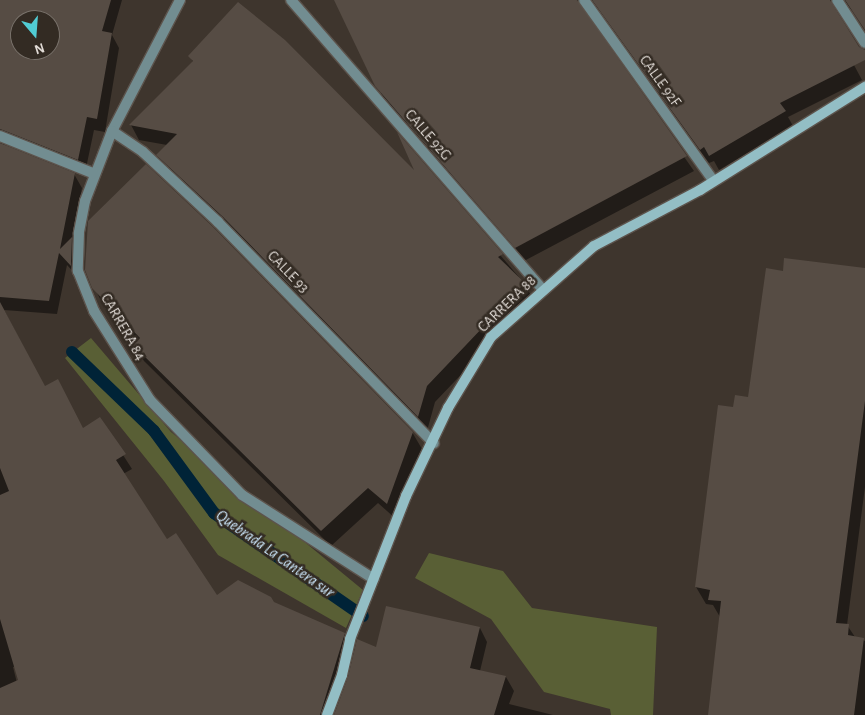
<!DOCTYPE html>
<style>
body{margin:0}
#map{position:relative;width:865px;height:715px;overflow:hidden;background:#3e352d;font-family:"Alegreya Sans",sans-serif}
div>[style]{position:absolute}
.green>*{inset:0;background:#595f35}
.shadow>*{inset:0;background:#0007}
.stream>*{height:12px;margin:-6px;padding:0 6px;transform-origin:6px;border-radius:6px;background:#002337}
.building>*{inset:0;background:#564c44}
.roads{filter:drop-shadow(1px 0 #5c534c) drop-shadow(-1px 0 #5c534c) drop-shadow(0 1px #5c534c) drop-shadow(0 -1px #5c534c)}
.street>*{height:10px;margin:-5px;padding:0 5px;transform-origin:5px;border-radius:5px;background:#728d91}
.secondary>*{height:10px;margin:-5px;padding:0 5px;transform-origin:5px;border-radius:5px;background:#93bec5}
span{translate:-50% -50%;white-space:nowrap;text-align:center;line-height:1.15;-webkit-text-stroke:5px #332b23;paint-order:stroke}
.street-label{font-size:15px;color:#e2dcd7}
.water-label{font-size:16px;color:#cce7fb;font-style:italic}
.north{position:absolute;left:10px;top:10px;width:50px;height:50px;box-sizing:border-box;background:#332b23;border:1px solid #79726b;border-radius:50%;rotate:162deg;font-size:14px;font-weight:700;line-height:20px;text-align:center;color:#e2dcd7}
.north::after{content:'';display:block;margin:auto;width:18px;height:22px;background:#51ccd4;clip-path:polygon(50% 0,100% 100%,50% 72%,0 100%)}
</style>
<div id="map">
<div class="green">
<i style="clip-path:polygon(91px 338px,171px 432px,363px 590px,346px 628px,218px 555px,164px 481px,65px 358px)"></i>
<i style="clip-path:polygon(429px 553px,503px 571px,532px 608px,657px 627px,653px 715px,611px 715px,610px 709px,544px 692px,491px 619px,415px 578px)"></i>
</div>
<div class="shadow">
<i style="clip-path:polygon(evenodd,0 0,122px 0,112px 35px,119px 48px,105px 132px,94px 130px,85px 173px,11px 143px,4px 146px,74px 174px,82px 188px,72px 239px,79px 252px,79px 278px,67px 265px,57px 314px,4px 310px,45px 388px,83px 430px,100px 419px,132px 469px,123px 474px,167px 540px,217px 597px,274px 603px,344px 634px,352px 648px,332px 715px,57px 715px,31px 661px,13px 667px,25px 715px,0 715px,0 0,20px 20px,50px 20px,50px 50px,20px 50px,20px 20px)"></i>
<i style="clip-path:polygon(336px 0,865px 0,865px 30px,852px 10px,841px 8px,839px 17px,847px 52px,862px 80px,788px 117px,793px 126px,719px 170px,714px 161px,709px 163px,599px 10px,587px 8px,586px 17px,694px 171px,524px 261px,385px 101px)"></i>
<i style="clip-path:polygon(190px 56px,418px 175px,402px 140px,524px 283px,533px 299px,435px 402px,427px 431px,166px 170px,157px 155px,167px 145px,139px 140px,131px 125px,193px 62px)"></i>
<i style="clip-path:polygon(89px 222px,412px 432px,422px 449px,396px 519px,378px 503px,331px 546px,144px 361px,134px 345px,138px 341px,103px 305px,86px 270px)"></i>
<i style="clip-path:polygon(865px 270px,865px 487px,847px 625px,855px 637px,865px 641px,865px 715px,709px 715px,720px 617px,713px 605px,706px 604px,696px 587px,734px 409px,749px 398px,784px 272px)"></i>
<i style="clip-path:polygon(480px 628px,487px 642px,480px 671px,506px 677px,514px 691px,509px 704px,553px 715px,336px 715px,377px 649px)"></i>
</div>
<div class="stream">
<i style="left:72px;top:352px;width:114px;rotate:43.9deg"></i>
<i style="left:154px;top:431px;width:102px;rotate:53.8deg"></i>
<i style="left:214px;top:513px;width:181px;rotate:34.7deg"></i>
</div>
<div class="building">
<i style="clip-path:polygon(evenodd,0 0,111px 0,102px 31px,112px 33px,97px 119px,87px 117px,78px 160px,0 129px,0 0,20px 20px,50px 20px,50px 50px,20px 50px,20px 20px)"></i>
<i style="clip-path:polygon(334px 0,577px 0,687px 156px,515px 248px,375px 86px)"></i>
<i style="clip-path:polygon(592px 0,830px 0,859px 47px,865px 50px,865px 60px,780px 103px,786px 111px,709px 156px,704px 147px,700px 150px)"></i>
<i style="clip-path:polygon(845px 0,865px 0,865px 30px)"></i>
<i style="clip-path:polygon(238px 2px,285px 40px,414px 170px,397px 132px,503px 254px,498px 257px,525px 283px,427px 386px,418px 417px,223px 217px,156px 155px,177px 134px,129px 125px,193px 61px,188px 56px)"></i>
<i style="clip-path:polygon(0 143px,75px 173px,60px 249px,72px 237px,71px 266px,59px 253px,49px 301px,0 297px)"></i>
<i style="clip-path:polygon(146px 164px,213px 227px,413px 432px,387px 504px,368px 488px,321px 531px,133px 345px,140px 338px,92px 288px,85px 270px,88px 221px)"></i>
<i style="clip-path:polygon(784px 258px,865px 268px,865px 401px,836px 623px,849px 624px,848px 635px,864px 638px,854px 715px,708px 715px,721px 601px,708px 600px,710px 590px,695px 587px,718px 405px,733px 407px,735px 395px,748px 397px,766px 268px,783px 271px)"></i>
<i style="clip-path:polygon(0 302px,45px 386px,58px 379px,83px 428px,100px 417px,126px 454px,116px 460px,167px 539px,176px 533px,217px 595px,238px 580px,271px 597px,274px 602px,345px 633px,320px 715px,0 715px,0 688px,18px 680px,0 619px,0 495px,9px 491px,0 468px)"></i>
<i style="clip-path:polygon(386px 606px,480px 627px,470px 668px,506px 676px,494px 715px,334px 715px,348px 677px,357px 639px,376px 647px)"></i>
</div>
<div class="roads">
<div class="street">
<i style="left:180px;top:0;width:148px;rotate:117.4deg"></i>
<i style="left:112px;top:131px;width:75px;rotate:111.1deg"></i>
<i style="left:85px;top:201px;width:33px;rotate:101deg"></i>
<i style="left:79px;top:233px;width:38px;rotate:92deg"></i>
<i style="left:78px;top:271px;width:43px;rotate:68.2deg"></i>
<i style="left:94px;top:311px;width:105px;rotate:57.8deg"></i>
<i style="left:150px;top:400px;width:132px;rotate:45.9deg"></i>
<i style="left:242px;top:495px;width:156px;rotate:32.5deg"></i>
<i style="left:291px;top:0;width:383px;rotate:49deg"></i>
<i style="left:584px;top:0;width:220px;rotate:54.4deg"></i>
<i style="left:837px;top:0;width:51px;rotate:56.9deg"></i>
<i style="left:112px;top:131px;width:37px;rotate:34deg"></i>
<i style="left:143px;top:152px;width:103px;rotate:43deg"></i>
<i style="left:218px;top:222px;width:309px;rotate:45.7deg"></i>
<i style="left:0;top:136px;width:102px;rotate:21.8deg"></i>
</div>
<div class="secondary">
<i style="left:327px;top:715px;width:43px;rotate:-69.4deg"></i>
<i style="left:342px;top:675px;width:37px;rotate:-77deg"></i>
<i style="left:350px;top:639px;width:154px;rotate:-68.6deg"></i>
<i style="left:406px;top:496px;width:98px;rotate:-64.5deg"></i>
<i style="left:448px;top:408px;width:83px;rotate:-58.8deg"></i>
<i style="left:491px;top:337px;width:137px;rotate:-41.5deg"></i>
<i style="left:594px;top:246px;width:120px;rotate:-27.8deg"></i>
<i style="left:700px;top:190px;width:195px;rotate:-32deg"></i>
</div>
</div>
<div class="street-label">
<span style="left:660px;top:81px;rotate:54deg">CALLE 92F</span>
<span style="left:428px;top:135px;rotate:49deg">CALLE 92G</span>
<span style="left:288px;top:272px;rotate:46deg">CALLE 93</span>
<span style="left:507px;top:304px;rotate:-44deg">CARRERA 88</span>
<span style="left:123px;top:327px;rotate:60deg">CARRERA 84</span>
</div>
<div class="water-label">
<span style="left:275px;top:554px;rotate:35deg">Quebrada La Cantera sur</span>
</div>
<div class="north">N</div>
</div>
